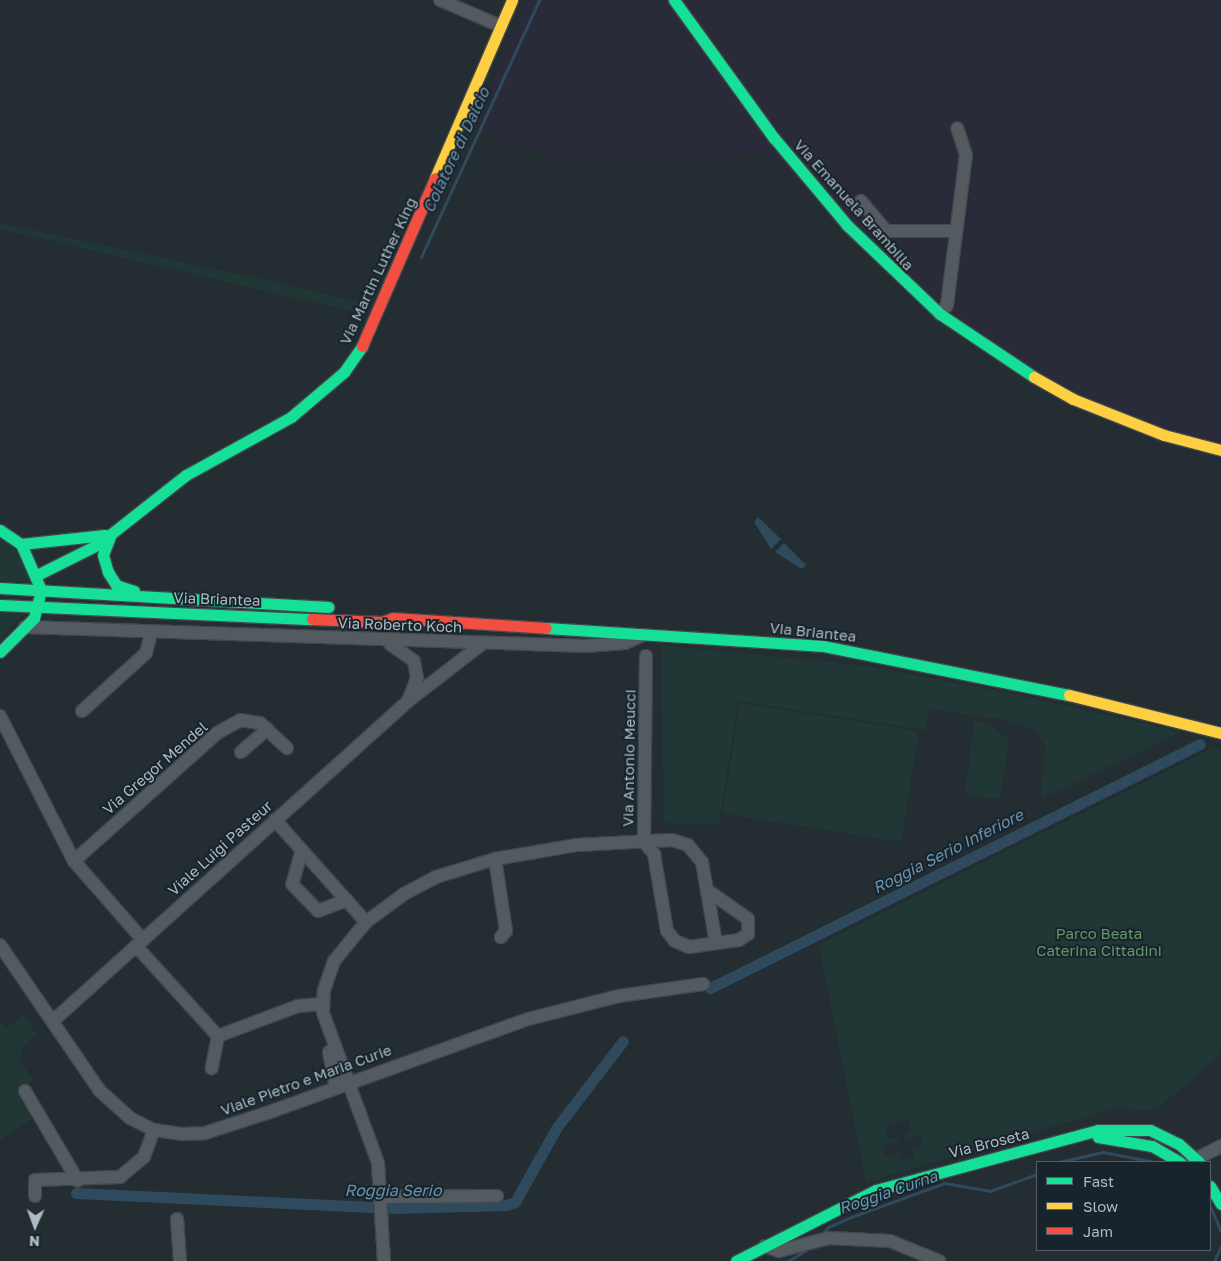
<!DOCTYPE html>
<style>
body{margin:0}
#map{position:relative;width:1221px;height:1261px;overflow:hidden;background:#242d32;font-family:"Golos Text",sans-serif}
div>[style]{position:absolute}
.medical>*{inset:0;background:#292b38}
.green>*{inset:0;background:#213736;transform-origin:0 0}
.water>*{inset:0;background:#2f4a5c}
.stream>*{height:3px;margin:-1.5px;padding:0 1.5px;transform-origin:1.5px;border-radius:1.5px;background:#2f4a5c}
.canal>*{height:11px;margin:-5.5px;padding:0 5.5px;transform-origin:5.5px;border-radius:5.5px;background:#2f4a5c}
.roads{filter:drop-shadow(1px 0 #42484d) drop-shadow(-1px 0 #42484d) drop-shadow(0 1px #42484d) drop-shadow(0 -1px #42484d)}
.street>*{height:12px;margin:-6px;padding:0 6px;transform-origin:6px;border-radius:6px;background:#545b60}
.fast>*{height:11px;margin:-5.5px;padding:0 5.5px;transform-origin:5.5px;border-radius:5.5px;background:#16e098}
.slow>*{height:11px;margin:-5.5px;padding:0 5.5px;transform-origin:5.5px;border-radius:5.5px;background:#ffcf43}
.jam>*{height:11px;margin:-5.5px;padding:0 5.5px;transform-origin:5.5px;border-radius:5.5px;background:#f24e42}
span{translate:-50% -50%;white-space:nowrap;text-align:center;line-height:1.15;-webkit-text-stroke:4px #18242c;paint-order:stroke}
.street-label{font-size:15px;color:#acbac5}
.park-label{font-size:15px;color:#629765}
.water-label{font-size:16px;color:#6a92ab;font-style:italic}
.legend{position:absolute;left:1036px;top:1161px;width:175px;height:90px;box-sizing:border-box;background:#18242c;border:1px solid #536069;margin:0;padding:6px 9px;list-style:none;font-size:15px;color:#acbac5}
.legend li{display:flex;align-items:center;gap:10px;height:25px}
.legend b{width:25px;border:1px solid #536069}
.north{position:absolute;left:10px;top:1201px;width:50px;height:50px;-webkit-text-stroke:4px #18242c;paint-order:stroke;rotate:182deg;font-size:14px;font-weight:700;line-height:20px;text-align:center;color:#acbac5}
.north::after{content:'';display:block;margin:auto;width:18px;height:22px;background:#acbac5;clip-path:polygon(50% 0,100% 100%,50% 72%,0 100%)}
</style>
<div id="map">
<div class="medical">
<i style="clip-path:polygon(526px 0,1221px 0,1221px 445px,1125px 417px,1099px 399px,1042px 376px,993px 347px,766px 153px,568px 165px,475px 127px)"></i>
</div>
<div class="green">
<i style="clip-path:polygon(0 223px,261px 279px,366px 304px,355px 312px,0 229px)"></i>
<i style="clip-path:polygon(0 537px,19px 553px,30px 582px,0 581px)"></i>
<i style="clip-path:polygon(0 610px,25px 612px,0 639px)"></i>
<i style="clip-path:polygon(661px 645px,868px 666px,1024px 696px,1181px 732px,1041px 799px,1045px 746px,1035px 730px,1004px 720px,930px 709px,926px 730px,738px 701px,719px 825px,664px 823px)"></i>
<i style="left:740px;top:703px;width:181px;height:112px;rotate:9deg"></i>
<i style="clip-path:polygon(974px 721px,988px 723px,1009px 739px,1000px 799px,965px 795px)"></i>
<i style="clip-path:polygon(evenodd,1213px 748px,1221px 750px,1221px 1054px,1156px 1110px,1113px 1109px,866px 1182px,819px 945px,1213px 748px,908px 1119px,912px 1132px,904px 1135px,905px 1140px,920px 1135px,923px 1146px,912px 1149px,914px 1157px,900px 1161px,898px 1154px,885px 1157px,882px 1146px,899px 1141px,898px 1137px,889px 1139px,885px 1126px,908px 1119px)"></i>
<i style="clip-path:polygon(23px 1015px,37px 1034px,22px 1047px,20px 1061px,34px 1080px,21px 1091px,36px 1116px,0 1140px,0 1020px,6px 1028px)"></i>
</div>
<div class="water">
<i style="clip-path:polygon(758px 517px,781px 539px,771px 549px,754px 522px)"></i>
<i style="clip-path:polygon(784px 543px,806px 565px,802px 569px,775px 552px)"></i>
</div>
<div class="stream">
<i style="left:421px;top:257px;width:283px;rotate:-65.3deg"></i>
<i style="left:1059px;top:1162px;width:45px;rotate:-12.8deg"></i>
<i style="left:1103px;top:1152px;width:53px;rotate:10.9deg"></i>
<i style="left:1210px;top:1206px;width:28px;rotate:67deg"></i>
<i style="left:821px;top:1235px;width:11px;rotate:-49deg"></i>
<i style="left:828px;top:1227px;width:25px;rotate:-23deg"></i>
<i style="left:851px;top:1217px;width:100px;rotate:-19.9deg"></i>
<i style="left:945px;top:1183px;width:46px;rotate:10.1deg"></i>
<i style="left:990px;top:1191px;width:50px;rotate:-19.9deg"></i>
<i style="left:788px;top:1261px;width:23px;rotate:-31deg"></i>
<i style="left:1214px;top:1261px;width:17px;rotate:-65deg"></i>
</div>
<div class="canal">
<i style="left:710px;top:988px;width:547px;rotate:-26.47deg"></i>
<i style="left:76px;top:1193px;width:317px;rotate:2.7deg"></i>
<i style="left:393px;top:1208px;width:113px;rotate:-1.5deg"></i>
<i style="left:506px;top:1205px;width:9px;rotate:-18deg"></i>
<i style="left:515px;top:1202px;width:86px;rotate:-60.8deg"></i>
<i style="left:557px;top:1127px;width:108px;rotate:-52.5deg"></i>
</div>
<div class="roads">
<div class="street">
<i style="left:440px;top:0;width:66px;rotate:23.1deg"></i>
<i style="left:861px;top:201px;width:39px;rotate:50deg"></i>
<i style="left:886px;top:231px;width:70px"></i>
<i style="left:940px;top:314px;width:11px;rotate:-52deg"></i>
<i style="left:947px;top:305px;width:151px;rotate:-82.8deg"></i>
<i style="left:966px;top:155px;width:28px;rotate:-108deg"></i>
<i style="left:25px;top:627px;width:560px;rotate:1.94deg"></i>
<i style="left:585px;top:646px;width:40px;rotate:-4.3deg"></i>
<i style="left:625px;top:643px;width:17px;rotate:-24deg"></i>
<i style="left:390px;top:644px;width:29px;rotate:35deg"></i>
<i style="left:414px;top:661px;width:17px;rotate:80deg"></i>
<i style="left:417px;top:678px;width:22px;rotate:111deg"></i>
<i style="left:82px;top:711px;width:86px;rotate:-42.2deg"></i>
<i style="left:146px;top:653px;width:21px;rotate:-76deg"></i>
<i style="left:0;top:716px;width:163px;rotate:63deg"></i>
<i style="left:74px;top:861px;width:105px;rotate:48.9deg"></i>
<i style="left:241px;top:752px;width:35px;rotate:-41deg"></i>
<i style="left:275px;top:820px;width:137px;rotate:48.3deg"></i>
<i style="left:644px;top:842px;width:16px;rotate:50deg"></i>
<i style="left:654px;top:854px;width:78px;rotate:80.4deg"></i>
<i style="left:667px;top:931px;width:13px;rotate:51deg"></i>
<i style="left:675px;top:941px;width:15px;rotate:23deg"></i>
<i style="left:689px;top:947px;width:50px;rotate:-8deg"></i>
<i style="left:739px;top:940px;width:11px;rotate:-34deg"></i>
<i style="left:748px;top:934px;width:15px;rotate:-90deg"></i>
<i style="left:748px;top:919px;width:47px;rotate:-144.6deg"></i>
<i style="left:644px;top:842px;width:186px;rotate:-89.4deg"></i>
<i style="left:302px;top:850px;width:35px;rotate:106deg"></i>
<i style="left:292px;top:884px;width:37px;rotate:46deg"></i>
<i style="left:318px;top:911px;width:31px;rotate:-21deg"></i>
<i style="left:495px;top:859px;width:73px;rotate:81.3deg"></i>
<i style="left:506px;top:931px;width:8px;rotate:130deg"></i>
<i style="left:74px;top:861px;width:192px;rotate:-41.8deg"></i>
<i style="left:217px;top:733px;width:26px;rotate:-29deg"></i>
<i style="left:240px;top:720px;width:20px;rotate:9deg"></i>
<i style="left:260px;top:723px;width:37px;rotate:43deg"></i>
<i style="left:0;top:945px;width:177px;rotate:55.6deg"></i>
<i style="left:100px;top:1091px;width:40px;rotate:42deg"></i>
<i style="left:130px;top:1118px;width:27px;rotate:27deg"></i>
<i style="left:154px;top:1130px;width:28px;rotate:8deg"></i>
<i style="left:182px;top:1134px;width:23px;rotate:-2deg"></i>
<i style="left:205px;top:1133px;width:65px;rotate:-17.9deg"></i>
<i style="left:267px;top:1113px;width:277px;rotate:-19.8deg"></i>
<i style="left:528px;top:1019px;width:94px;rotate:-14.2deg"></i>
<i style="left:619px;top:996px;width:85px;rotate:-8.1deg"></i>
<i style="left:136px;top:946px;width:122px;rotate:47.7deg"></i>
<i style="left:218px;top:1036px;width:33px;rotate:101deg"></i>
<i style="left:54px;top:1020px;width:477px;rotate:-42deg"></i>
<i style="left:408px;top:701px;width:93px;rotate:-37.6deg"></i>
<i style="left:218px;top:1036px;width:85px;rotate:-20.6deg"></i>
<i style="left:298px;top:1006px;width:25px;rotate:-5deg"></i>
<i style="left:329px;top:1052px;width:37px;rotate:79deg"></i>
<i style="left:25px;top:1091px;width:104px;rotate:59.5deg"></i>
<i style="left:1190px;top:1162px;width:35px;rotate:-27deg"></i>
<i style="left:35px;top:1196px;width:16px;rotate:-90deg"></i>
<i style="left:35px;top:1180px;width:85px;rotate:-2deg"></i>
<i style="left:120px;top:1177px;width:31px;rotate:-40deg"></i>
<i style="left:144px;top:1157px;width:29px;rotate:-70deg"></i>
<i style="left:382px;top:1197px;width:115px;rotate:-0.5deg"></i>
<i style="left:177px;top:1219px;width:42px;rotate:85.9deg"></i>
<i style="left:765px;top:1246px;width:15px;rotate:20deg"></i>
<i style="left:779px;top:1251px;width:52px;rotate:-14.6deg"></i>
<i style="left:829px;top:1238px;width:61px;rotate:2.8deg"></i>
<i style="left:890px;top:1241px;width:53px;rotate:22.2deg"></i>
<i style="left:384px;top:1261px;width:98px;rotate:-93.5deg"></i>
<i style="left:378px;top:1163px;width:160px;rotate:-110.1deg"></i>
<i style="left:323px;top:1013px;width:23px;rotate:-88deg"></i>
<i style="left:324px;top:990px;width:31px;rotate:-71deg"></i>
<i style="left:334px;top:961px;width:50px;rotate:-50.6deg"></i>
<i style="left:366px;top:922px;width:47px;rotate:-36.4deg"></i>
<i style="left:404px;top:894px;width:36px;rotate:-28deg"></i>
<i style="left:436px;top:877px;width:62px;rotate:-17deg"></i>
<i style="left:495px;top:859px;width:82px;rotate:-9.8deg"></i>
<i style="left:576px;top:845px;width:96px;rotate:-3deg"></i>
<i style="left:672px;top:840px;width:17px;rotate:17deg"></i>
<i style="left:688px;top:845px;width:22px;rotate:51deg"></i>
<i style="left:702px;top:862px;width:82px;rotate:80.2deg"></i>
</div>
<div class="fast">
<i style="left:674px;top:0;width:170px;rotate:54.1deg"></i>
<i style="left:774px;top:138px;width:114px;rotate:50deg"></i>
<i style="left:847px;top:225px;width:129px;rotate:43.7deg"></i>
<i style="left:940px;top:314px;width:113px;rotate:33.8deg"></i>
<i style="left:0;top:530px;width:25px;rotate:34deg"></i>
<i style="left:21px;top:544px;width:50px;rotate:66.5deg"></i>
<i style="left:41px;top:590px;width:29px;rotate:104deg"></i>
<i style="left:34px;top:618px;width:48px;rotate:135deg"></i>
<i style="left:111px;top:534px;width:22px;rotate:111deg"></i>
<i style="left:103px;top:555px;width:18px;rotate:74deg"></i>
<i style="left:108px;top:572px;width:15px;rotate:58deg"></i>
<i style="left:116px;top:585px;width:19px;rotate:18deg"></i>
<i style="left:21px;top:544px;width:84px;rotate:-6.1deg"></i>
<i style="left:37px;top:575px;width:67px;rotate:-26.6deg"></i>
<i style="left:97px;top:545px;width:113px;rotate:-38.2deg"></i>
<i style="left:186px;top:475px;width:120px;rotate:-28.9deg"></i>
<i style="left:291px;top:417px;width:70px;rotate:-40.3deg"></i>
<i style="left:344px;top:372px;width:32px;rotate:-55deg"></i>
<i style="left:0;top:588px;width:329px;rotate:3.3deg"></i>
<i style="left:0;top:605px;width:312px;rotate:2.6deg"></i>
<i style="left:546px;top:628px;width:278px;rotate:3.7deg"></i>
<i style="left:823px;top:646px;width:251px;rotate:11.3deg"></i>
<i style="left:1098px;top:1137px;width:55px;rotate:9.5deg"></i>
<i style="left:1152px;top:1146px;width:32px;rotate:30deg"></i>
<i style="left:1210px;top:1186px;width:21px;rotate:59deg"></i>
<i style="left:736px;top:1261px;width:157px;rotate:-26.9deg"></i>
<i style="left:876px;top:1190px;width:230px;rotate:-15.1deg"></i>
<i style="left:1098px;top:1130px;width:52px"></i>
<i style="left:1150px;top:1130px;width:32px;rotate:26deg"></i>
<i style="left:1179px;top:1144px;width:27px;rotate:42deg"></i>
</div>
<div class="slow">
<i style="left:435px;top:178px;width:194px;rotate:-66.6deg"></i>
<i style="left:1034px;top:377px;width:45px;rotate:29.4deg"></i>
<i style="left:1073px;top:399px;width:98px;rotate:21.6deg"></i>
<i style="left:1164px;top:435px;width:59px;rotate:14.7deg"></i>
<i style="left:1069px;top:695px;width:157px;rotate:14deg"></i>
</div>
<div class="jam">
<i style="left:362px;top:346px;width:183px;rotate:-66.5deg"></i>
<i style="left:312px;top:619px;width:70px;rotate:2.5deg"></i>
<i style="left:382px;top:622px;width:12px;rotate:-20deg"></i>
<i style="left:393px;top:618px;width:153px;rotate:3.7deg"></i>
</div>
</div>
<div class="street-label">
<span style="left:854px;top:205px;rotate:48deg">Via Emanuela Brambilla</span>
<span style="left:378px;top:271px;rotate:-65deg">Via Martin Luther King</span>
<span style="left:217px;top:599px;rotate:2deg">Via Briantea</span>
<span style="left:400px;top:625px;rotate:2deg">Via Roberto Koch</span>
<span style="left:813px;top:632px;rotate:6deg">Via Briantea</span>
<span style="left:629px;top:758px;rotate:-89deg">Via Antonio Meucci</span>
<span style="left:155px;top:768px;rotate:-41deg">Via Gregor Mendel</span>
<span style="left:220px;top:848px;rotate:-42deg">Viale Luigi Pasteur</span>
<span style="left:306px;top:1080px;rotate:-20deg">Viale Pietro e Maria Curie</span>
<span style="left:989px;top:1143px;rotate:-14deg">Via Broseta</span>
</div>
<div class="park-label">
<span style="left:1099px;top:942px">Parco Beata<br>Caterina Cittadini</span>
</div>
<div class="water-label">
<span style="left:456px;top:150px;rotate:-65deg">Colatore di Dalcio</span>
<span style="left:948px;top:851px;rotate:-27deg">Roggia Serio Inferiore</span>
<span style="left:393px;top:1190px">Roggia Serio</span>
<span style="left:888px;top:1192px;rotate:-19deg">Roggia Curna</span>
</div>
<ul class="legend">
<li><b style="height:6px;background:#16e098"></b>Fast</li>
<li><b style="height:6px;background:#ffcf43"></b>Slow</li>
<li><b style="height:6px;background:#f24e42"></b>Jam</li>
</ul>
<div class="north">N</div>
</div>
